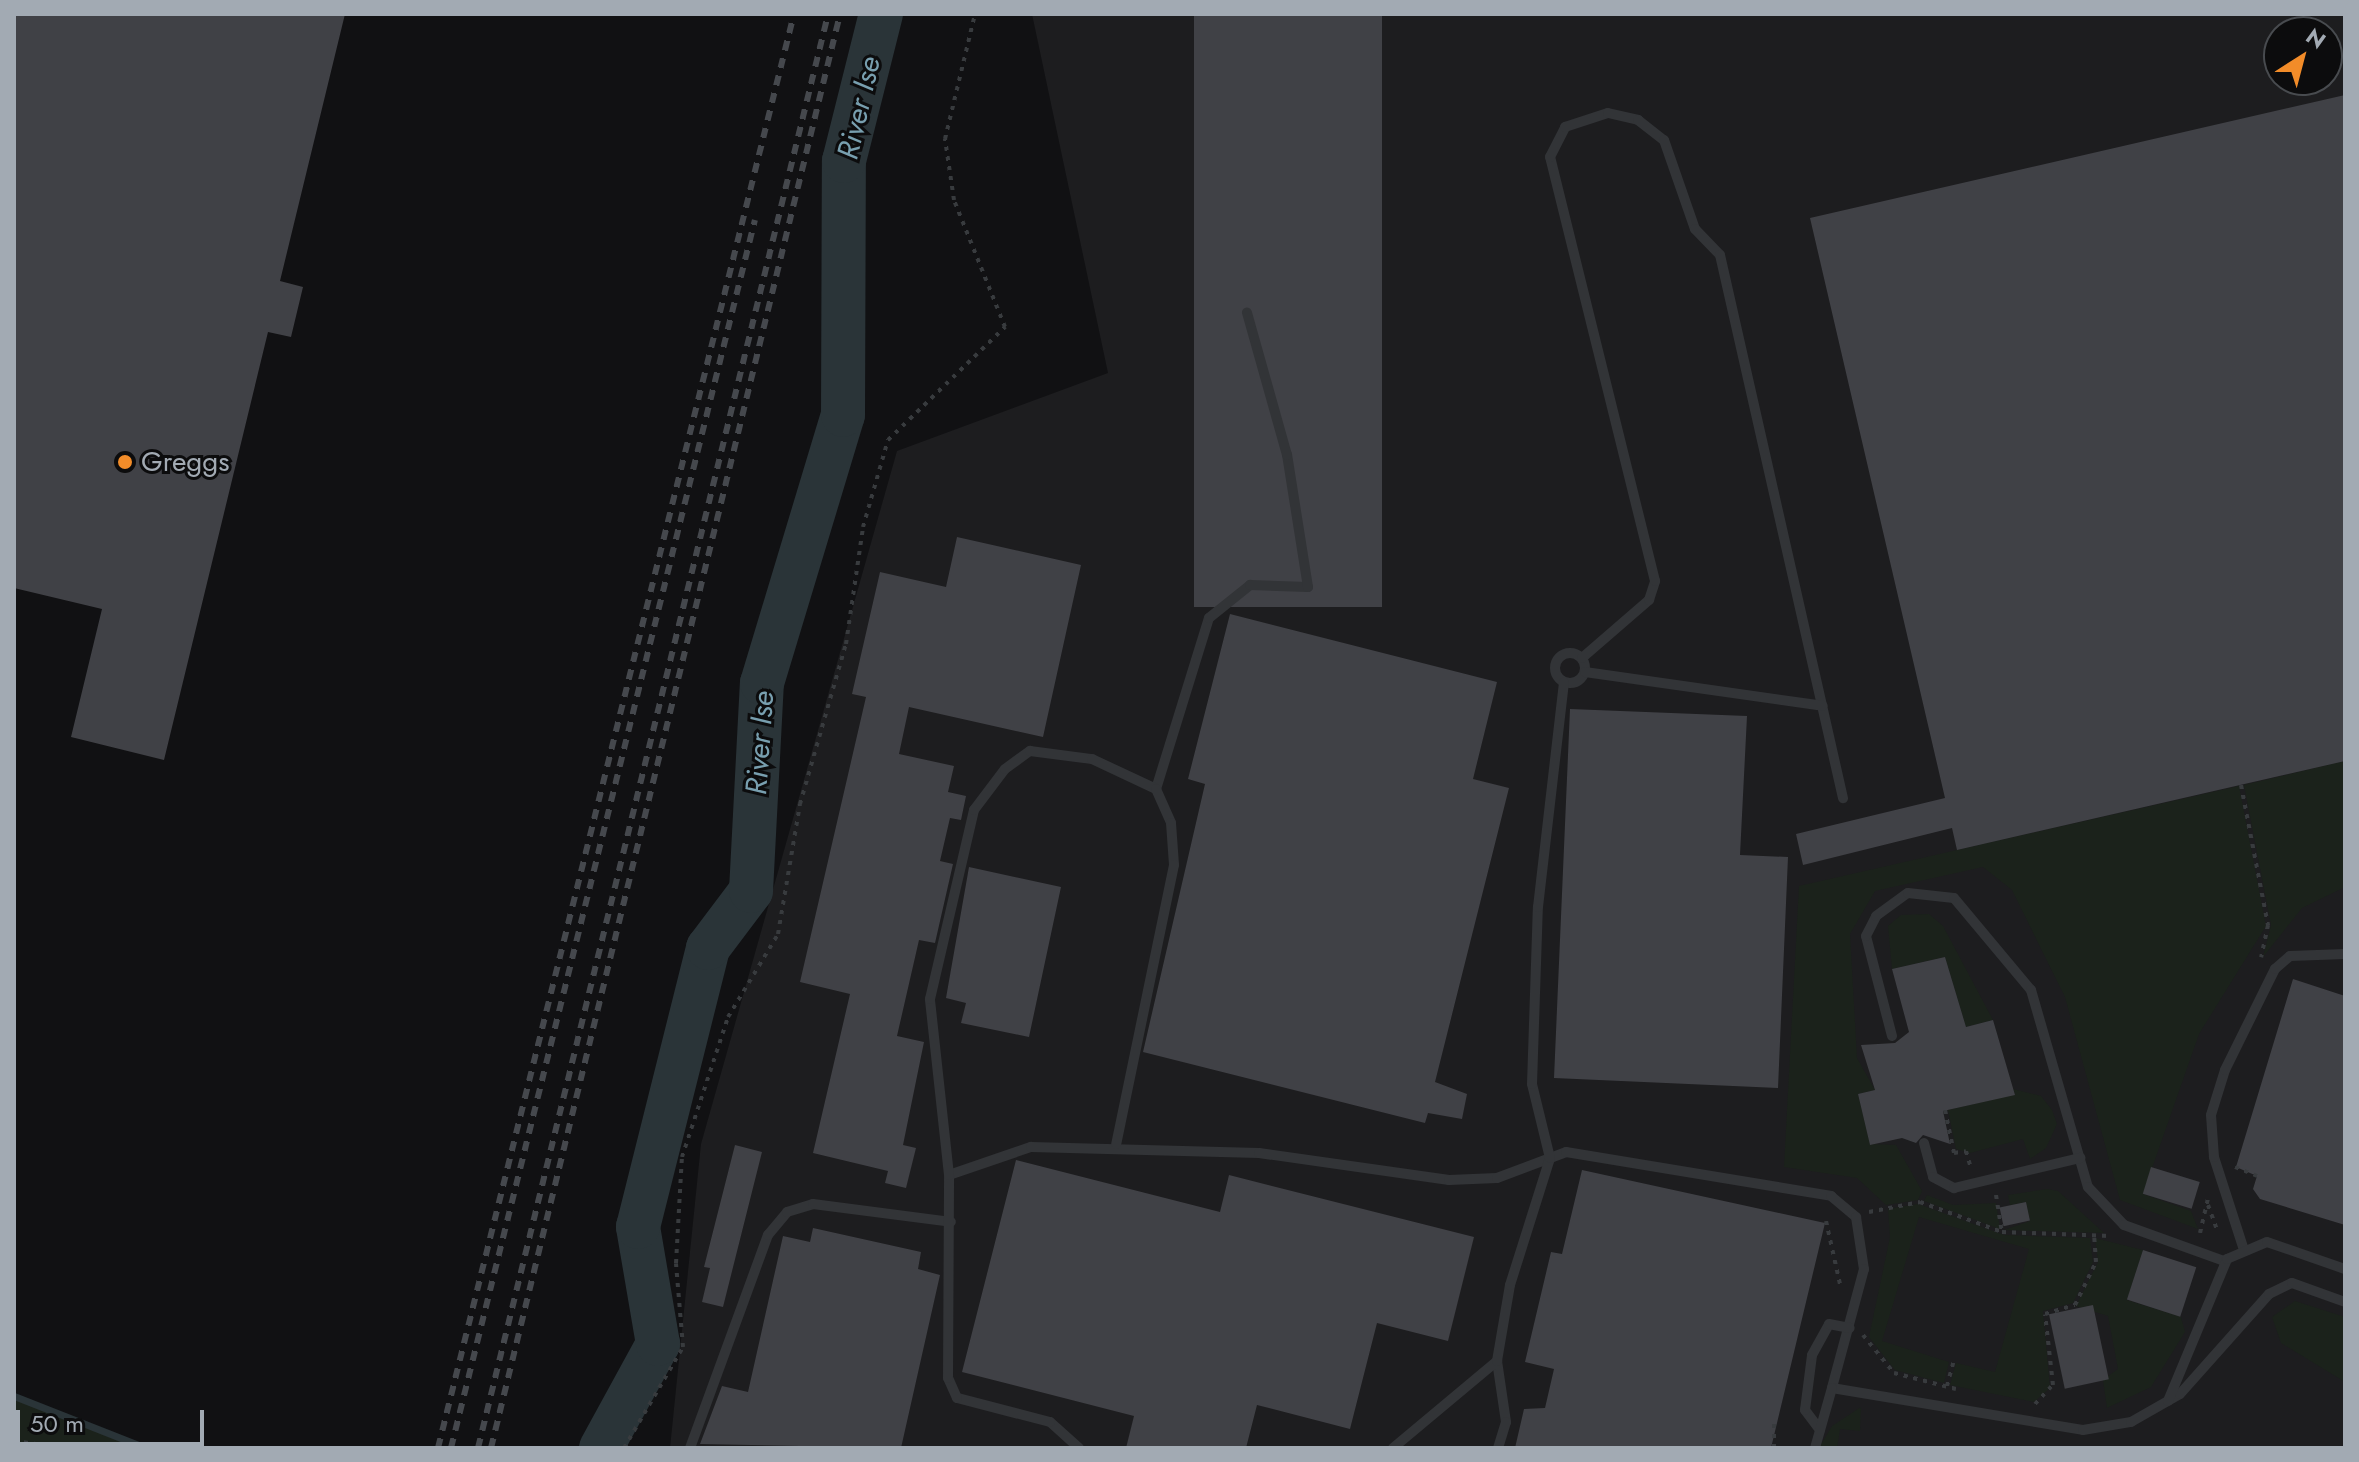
<!DOCTYPE html>
<style>
body{margin:0}
#map{position:relative;width:2359px;height:1462px;overflow:hidden;background:#111113;font-family:Jost,sans-serif}
div>[style]{position:absolute}
.built>*{inset:0;background:#1d1d1f}
.green>*{inset:0;background:#1b221b}
.stream>*{height:7px;margin:-3.5px;padding:0 3.5px;transform-origin:3.5px;border-radius:3.5px;background:#2a3438}
.river>*{height:44px;margin:-22px;padding:0 22px;transform-origin:22px;border-radius:22px;background:#2a3438}
.building>*{inset:0;background:#404146;transform-origin:0 0}
.path>*{height:4px;margin-top:-2px;transform-origin:0;background:repeating-linear-gradient(90deg,#383b3e 0 4px,transparent 0 10px)}
.lane>*{height:10px;margin:-5px;padding:0 5px;transform-origin:5px;border-radius:5px;background:#323437}
.lane>.ring{margin:-5px;padding:0;box-sizing:content-box;background:none;border:10px solid #323437;border-radius:50%}
.rail>*{height:6px;margin-top:-3px;transform-origin:0;background:repeating-linear-gradient(90deg,#45484d 0 10px,transparent 0 18px)}
.dots>*{width:22px;height:22px;translate:-50% -50%;box-sizing:border-box;border:4px solid #0c0c0d;border-radius:50%}
span{translate:-50% -50%;white-space:nowrap;text-align:center;line-height:1.15;-webkit-text-stroke:6px #0c0c0d;paint-order:stroke}
.poi-label{font-size:28px;color:#a2aab3}
.left{translate:0 -50%;text-align:left}
.water-label{font-size:30px;color:#789faf;font-style:italic}
.frame{position:absolute;inset:0;border:16px solid #a2aab3;pointer-events:none}
.north{position:absolute;left:2263px;top:16px;width:80px;height:80px;box-sizing:border-box;background:#0c0c0d;border:2px solid #484b4f;border-radius:50%;rotate:36deg;font-size:22px;font-weight:700;line-height:32px;text-align:center;color:#a2aab3}
.north::after{content:'';display:block;margin:auto;width:28px;height:36px;background:#f28c29;clip-path:polygon(50% 0,100% 100%,50% 72%,0 100%)}
.scale{position:absolute;left:16px;top:1410px;width:188px;height:36px;box-sizing:border-box;border:4px solid #a2aab3;border-top:0;padding-left:10px;font-size:24px;line-height:28px;white-space:nowrap;color:#a2aab3;-webkit-text-stroke:6px #0c0c0d;paint-order:stroke}
</style>
<div id="map">
<div class="built">
<i style="clip-path:polygon(evenodd,1032px 14px,2345px 14px,2345px 1448px,670px 1448px,701px 1144px,897px 451px,1108px 373px,1032px 14px,2279px 32px,2327px 32px,2327px 80px,2279px 80px,2279px 32px)"></i>
</div>
<div class="green">
<i style="clip-path:polygon(2345px 761px,2345px 887px,2302px 908px,2263px 957px,2271px 925px,2244px 785px)"></i>
<i style="clip-path:polygon(2239px 786px,2266px 926px,2199px 1034px,2143px 1194px,2191px 1211px,2198px 1229px,2120px 1200px,2065px 997px,2012px 890px,1983px 867px,1875px 891px,1850px 934px,1857px 1058px,1875px 1090px,1858px 1094px,1870px 1144px,1896px 1145px,1922px 1191px,1918px 1200px,1886px 1205px,1857px 1178px,1784px 1167px,1799px 886px)"></i>
<i style="clip-path:polygon(1929px 914px,1943px 926px,1993px 1020px,1966px 1027px,1945px 957px,1892px 969px,1888px 926px,1901px 915px)"></i>
<i style="clip-path:polygon(2013px 1089px,2041px 1096px,2052px 1110px,2057px 1124px,2046px 1148px,2030px 1159px,2023px 1139px,1970px 1153px,1956px 1149px,1948px 1110px,2015px 1094px)"></i>
<i style="clip-path:polygon(2047px 1189px,2058px 1191px,2104px 1233px,2004px 1230px,2030px 1221px,2026px 1202px,2010px 1205px,2008px 1195px)"></i>
<i style="clip-path:polygon(1927px 1195px,1953px 1205px,1996px 1203px,2000px 1229px,1924px 1201px)"></i>
<i style="clip-path:polygon(1918px 1204px,2004px 1235px,2090px 1238px,2093px 1262px,2073px 1303px,2043px 1311px,2050px 1388px,2034px 1402px,1950px 1385px,1956px 1363px,1995px 1372px,2029px 1249px,1919px 1217px,1882px 1341px,1949px 1362px,1944px 1383px,1895px 1370px,1869px 1337px,1890px 1237px,1888px 1209px)"></i>
<i style="clip-path:polygon(2095px 1238px,2143px 1250px,2127px 1300px,2181px 1317px,2185px 1332px,2151px 1387px,2107px 1408px,2103px 1380px,2118px 1369px,2108px 1316px,2076px 1306px,2098px 1262px)"></i>
<i style="clip-path:polygon(2295px 1301px,2345px 1317px,2345px 1382px,2281px 1343px,2272px 1317px)"></i>
<i style="clip-path:polygon(14px 1396px,146px 1448px,14px 1448px)"></i>
<i style="clip-path:polygon(1861px 1407px,1860px 1431px,1840px 1429px,1837px 1448px,1819px 1448px,1832px 1426px)"></i>
</div>
<div class="stream">
<i style="left:14px;top:1396px;width:142px;rotate:21.5deg"></i>
</div>
<div class="river">
<i style="left:601px;top:1448px;width:119px;rotate:-61.3deg"></i>
<i style="left:658px;top:1344px;width:119px;rotate:-99.7deg"></i>
<i style="left:638px;top:1227px;width:288px;rotate:-75.9deg"></i>
<i style="left:708px;top:948px;width:71px;rotate:-53deg"></i>
<i style="left:751px;top:891px;width:208px;rotate:-87deg"></i>
<i style="left:762px;top:683px;width:280px;rotate:-73.2deg"></i>
<i style="left:843px;top:415px;width:254px;rotate:-89.8deg"></i>
<i style="left:844px;top:161px;width:152px;rotate:-75.9deg"></i>
</div>
<div class="building">
<i style="clip-path:polygon(14px 14px,345px 14px,280px 281px,303px 287px,291px 337px,268px 332px,164px 760px,71px 737px,102px 609px,14px 588px)"></i>
<i style="left:1194px;top:14px;width:188px;height:593px"></i>
<i style="clip-path:polygon(2345px 95px,2345px 761px,1957px 850px,1952px 828px,1803px 865px,1796px 834px,1945px 798px,1810px 218px)"></i>
<i style="clip-path:polygon(957px 537px,1081px 565px,1043px 737px,909px 707px,899px 754px,954px 766px,948px 792px,966px 796px,961px 820px,950px 818px,940px 861px,953px 864px,935px 943px,919px 940px,897px 1036px,924px 1042px,903px 1145px,916px 1148px,906px 1188px,885px 1183px,888px 1171px,813px 1153px,850px 994px,800px 982px,866px 697px,852px 694px,880px 572px,946px 587px)"></i>
<i style="clip-path:polygon(1230px 614px,1497px 682px,1473px 779px,1509px 788px,1435px 1082px,1467px 1094px,1462px 1119px,1428px 1113px,1425px 1123px,1143px 1052px,1205px 784px,1188px 779px)"></i>
<i style="clip-path:polygon(1570px 709px,1747px 716px,1740px 855px,1788px 857px,1778px 1088px,1554px 1078px)"></i>
<i style="clip-path:polygon(969px 867px,1061px 887px,1029px 1037px,961px 1023px,966px 1003px,946px 998px)"></i>
<i style="clip-path:polygon(1945px 957px,1966px 1027px,1993px 1020px,2015px 1095px,1943px 1111px,1950px 1144px,1923px 1135px,1916px 1143px,1902px 1138px,1870px 1145px,1858px 1094px,1875px 1090px,1861px 1045px,1895px 1043px,1909px 1032px,1892px 969px)"></i>
<i style="clip-path:polygon(2293px 979px,2345px 996px,2345px 1225px,2260px 1199px,2253px 1189px,2257px 1176px,2236px 1167px)"></i>
<i style="clip-path:polygon(735px 1145px,762px 1152px,723px 1307px,702px 1302px,710px 1268px,704px 1267px)"></i>
<i style="clip-path:polygon(1016px 1160px,1220px 1212px,1229px 1175px,1474px 1237px,1448px 1341px,1377px 1323px,1350px 1429px,1257px 1405px,1246px 1448px,1126px 1448px,1134px 1416px,962px 1372px)"></i>
<i style="left:2151px;top:1167px;width:51px;height:28px;rotate:17deg"></i>
<i style="clip-path:polygon(1582px 1170px,1825px 1223px,1771px 1448px,1515px 1448px,1524px 1409px,1545px 1408px,1554px 1369px,1525px 1362px,1551px 1252px,1562px 1254px)"></i>
<i style="left:2026px;top:1202px;width:19px;height:27px;rotate:78deg"></i>
<i style="clip-path:polygon(813px 1228px,921px 1252px,918px 1269px,940px 1275px,901px 1448px,700px 1444px,722px 1386px,748px 1392px,783px 1236px,810px 1242px)"></i>
<i style="left:2143px;top:1250px;width:56px;height:52px;rotate:18deg"></i>
<i style="left:2093px;top:1305px;width:76px;height:45px;rotate:78deg"></i>
</div>
<div class="path">
<i style="left:2241px;top:785px;width:143px;rotate:79.1deg"></i>
<i style="left:2268px;top:925px;width:33px;rotate:102deg"></i>
<i style="left:1945px;top:1110px;width:44px;rotate:78.2deg"></i>
<i style="left:1954px;top:1153px;width:12px;rotate:-9deg"></i>
<i style="left:1966px;top:1151px;width:19px;rotate:74deg"></i>
<i style="left:2235px;top:1167px;width:24px;rotate:22deg"></i>
<i style="left:1996px;top:1195px;width:37px;rotate:81deg"></i>
<i style="left:2208px;top:1205px;width:27px;rotate:70deg"></i>
<i style="left:1869px;top:1212px;width:52px;rotate:-11.1deg"></i>
<i style="left:1920px;top:1202px;width:87px;rotate:20.1deg"></i>
<i style="left:2002px;top:1232px;width:108px;rotate:2.1deg"></i>
<i style="left:1826px;top:1221px;width:65px;rotate:77.5deg"></i>
<i style="left:2200px;top:1233px;width:35px;rotate:-77deg"></i>
<i style="left:1863px;top:1335px;width:49px;rotate:50.8deg"></i>
<i style="left:1894px;top:1373px;width:64px;rotate:14.5deg"></i>
<i style="left:1947px;top:1386px;width:24px;rotate:-75deg"></i>
<i style="left:2035px;top:1404px;width:26px;rotate:-47deg"></i>
<i style="left:2053px;top:1385px;width:71px;rotate:-96.4deg"></i>
<i style="left:2045px;top:1314px;width:31px;rotate:-17deg"></i>
<i style="left:2075px;top:1305px;width:48px;rotate:-64deg"></i>
<i style="left:2096px;top:1262px;width:27px;rotate:-94deg"></i>
<i style="left:14px;top:1441px;width:51px;rotate:7.8deg"></i>
<i style="left:624px;top:1448px;width:117px;rotate:-59.7deg"></i>
<i style="left:683px;top:1347px;width:84px;rotate:-94.8deg"></i>
<i style="left:676px;top:1263px;width:106px;rotate:-86.8deg"></i>
<i style="left:682px;top:1157px;width:147px;rotate:-71.8deg"></i>
<i style="left:728px;top:1017px;width:97px;rotate:-58.9deg"></i>
<i style="left:778px;top:934px;width:132px;rotate:-80.4deg"></i>
<i style="left:800px;top:804px;width:166px;rotate:-74deg"></i>
<i style="left:846px;top:644px;width:118px;rotate:-81.7deg"></i>
<i style="left:863px;top:527px;width:91px;rotate:-74deg"></i>
<i style="left:888px;top:440px;width:163px;rotate:-44deg"></i>
<i style="left:1005px;top:327px;width:137px;rotate:-111.9deg"></i>
<i style="left:954px;top:200px;width:62px;rotate:-98.4deg"></i>
<i style="left:945px;top:139px;width:129px;rotate:-76.5deg"></i>
<i style="left:1774px;top:1448px;width:27px;rotate:-90deg"></i>
</div>
<div class="lane">
<i class="ring" style="left:1555px;top:653px;width:20px;height:20px"></i>
<i style="left:1582px;top:658px;width:89px;rotate:-40.9deg"></i>
<i style="left:1649px;top:600px;width:20px;rotate:-72deg"></i>
<i style="left:1655px;top:581px;width:437px;rotate:-103.9deg"></i>
<i style="left:1550px;top:157px;width:34px;rotate:-63deg"></i>
<i style="left:1565px;top:127px;width:45px;rotate:-18deg"></i>
<i style="left:1608px;top:113px;width:31px;rotate:13deg"></i>
<i style="left:1638px;top:120px;width:33px;rotate:38deg"></i>
<i style="left:1664px;top:140px;width:94px;rotate:70.8deg"></i>
<i style="left:1695px;top:229px;width:36px;rotate:46deg"></i>
<i style="left:1720px;top:255px;width:557px;rotate:77.24deg"></i>
<i style="left:1585px;top:672px;width:240px;rotate:8.1deg"></i>
<i style="left:1156px;top:789px;width:179px;rotate:-72.8deg"></i>
<i style="left:1209px;top:618px;width:53px;rotate:-38.8deg"></i>
<i style="left:1250px;top:585px;width:58px;rotate:2deg"></i>
<i style="left:1308px;top:587px;width:134px;rotate:-99deg"></i>
<i style="left:1287px;top:455px;width:148px;rotate:-105.7deg"></i>
<i style="left:1892px;top:1036px;width:103px;rotate:-104.6deg"></i>
<i style="left:1866px;top:936px;width:22px;rotate:-63deg"></i>
<i style="left:1876px;top:916px;width:39px;rotate:-36deg"></i>
<i style="left:1908px;top:893px;width:46px;rotate:6.2deg"></i>
<i style="left:1954px;top:898px;width:120px;rotate:50.1deg"></i>
<i style="left:2031px;top:990px;width:205px;rotate:73.9deg"></i>
<i style="left:2088px;top:1187px;width:52px;rotate:46.5deg"></i>
<i style="left:2124px;top:1225px;width:106px;rotate:19.8deg"></i>
<i style="left:1924px;top:1143px;width:35px;rotate:75deg"></i>
<i style="left:1933px;top:1177px;width:24px;rotate:28deg"></i>
<i style="left:1954px;top:1188px;width:130px;rotate:-13.4deg"></i>
<i style="left:949px;top:1175px;width:87px;rotate:-18.9deg"></i>
<i style="left:1031px;top:1147px;width:228px;rotate:1.5deg"></i>
<i style="left:1259px;top:1153px;width:192px;rotate:8.1deg"></i>
<i style="left:1449px;top:1180px;width:48px;rotate:-2.4deg"></i>
<i style="left:1497px;top:1178px;width:74px;rotate:-20.6deg"></i>
<i style="left:1566px;top:1152px;width:269px;rotate:9.4deg"></i>
<i style="left:1831px;top:1196px;width:33px;rotate:40deg"></i>
<i style="left:1856px;top:1217px;width:53px;rotate:81.3deg"></i>
<i style="left:1864px;top:1269px;width:123px;rotate:105.1deg"></i>
<i style="left:1832px;top:1388px;width:254px;rotate:9.5deg"></i>
<i style="left:2083px;top:1430px;width:49px;rotate:-9.5deg"></i>
<i style="left:2131px;top:1422px;width:56px;rotate:-29.7deg"></i>
<i style="left:2180px;top:1394px;width:134px;rotate:-48.3deg"></i>
<i style="left:2269px;top:1294px;width:25px;rotate:-26deg"></i>
<i style="left:2292px;top:1283px;width:56px;rotate:19.7deg"></i>
<i style="left:2243px;top:1247px;width:95px;rotate:-107.9deg"></i>
<i style="left:2214px;top:1157px;width:42px;rotate:-94.1deg"></i>
<i style="left:2211px;top:1115px;width:47px;rotate:-72.7deg"></i>
<i style="left:2225px;top:1070px;width:113px;rotate:-63.7deg"></i>
<i style="left:2275px;top:969px;width:20px;rotate:-41deg"></i>
<i style="left:2290px;top:956px;width:55px;rotate:-2.1deg"></i>
<i style="left:1497px;top:1361px;width:62px;rotate:81.6deg"></i>
<i style="left:1506px;top:1422px;width:27px;rotate:107deg"></i>
<i style="left:2168px;top:1401px;width:154px;rotate:-67.4deg"></i>
<i style="left:2227px;top:1259px;width:43px;rotate:-23deg"></i>
<i style="left:2267px;top:1242px;width:83px;rotate:19.1deg"></i>
<i style="left:1820px;top:1430px;width:25px;rotate:-127deg"></i>
<i style="left:1805px;top:1410px;width:55px;rotate:-82.7deg"></i>
<i style="left:1812px;top:1355px;width:35px;rotate:-61deg"></i>
<i style="left:1829px;top:1324px;width:21px;rotate:11deg"></i>
<i style="left:690px;top:1448px;width:227px;rotate:-69.9deg"></i>
<i style="left:768px;top:1235px;width:30px;rotate:-50deg"></i>
<i style="left:787px;top:1212px;width:27px;rotate:-17deg"></i>
<i style="left:813px;top:1204px;width:139px;rotate:7.4deg"></i>
<i style="left:1079px;top:1448px;width:39px;rotate:-138deg"></i>
<i style="left:1050px;top:1422px;width:96px;rotate:-165.5deg"></i>
<i style="left:957px;top:1398px;width:22px;rotate:-114deg"></i>
<i style="left:948px;top:1378px;width:203px;rotate:-89.7deg"></i>
<i style="left:949px;top:1175px;width:177px;rotate:-96.2deg"></i>
<i style="left:930px;top:999px;width:194px;rotate:-76.9deg"></i>
<i style="left:974px;top:810px;width:51px;rotate:-52.9deg"></i>
<i style="left:1005px;top:769px;width:31px;rotate:-36deg"></i>
<i style="left:1030px;top:751px;width:63px;rotate:7.4deg"></i>
<i style="left:1092px;top:759px;width:71px;rotate:25.1deg"></i>
<i style="left:1156px;top:789px;width:37px;rotate:66deg"></i>
<i style="left:1171px;top:823px;width:42px;rotate:85.9deg"></i>
<i style="left:1174px;top:865px;width:285px;rotate:101.7deg"></i>
<i style="left:1393px;top:1448px;width:136px;rotate:-39.9deg"></i>
<i style="left:1497px;top:1361px;width:77px;rotate:-80.3deg"></i>
<i style="left:1510px;top:1285px;width:133px;rotate:-72.5deg"></i>
<i style="left:1550px;top:1158px;width:76px;rotate:-103.7deg"></i>
<i style="left:1532px;top:1084px;width:177px;rotate:-88.1deg"></i>
<i style="left:1538px;top:907px;width:226px;rotate:-83.4deg"></i>
<i style="left:1815px;top:1448px;width:62px;rotate:-74.2deg"></i>
</div>
<div class="rail">
<i style="left:438px;top:1448px;width:1478px;rotate:-76.06deg"></i>
<i style="left:451px;top:1448px;width:1265px;rotate:-76.1deg"></i>
<i style="left:478px;top:1448px;width:1476px;rotate:-76.28deg"></i>
<i style="left:491px;top:1448px;width:1476px;rotate:-76.32deg"></i>
</div>
<div class="dots">
<i style="left:125px;top:462px;background:#f28c29"></i>
</div>
<div class="poi-label">
<span class="left" style="left:141px;top:462px">Greggs</span>
</div>
<div class="water-label">
<span style="left:859px;top:108px;rotate:-77deg">River Ise</span>
<span style="left:760px;top:743px;rotate:-86deg">River Ise</span>
</div>
<div class="frame"></div>
<div class="north">N</div>
<div class="scale">50 m</div>
</div>
